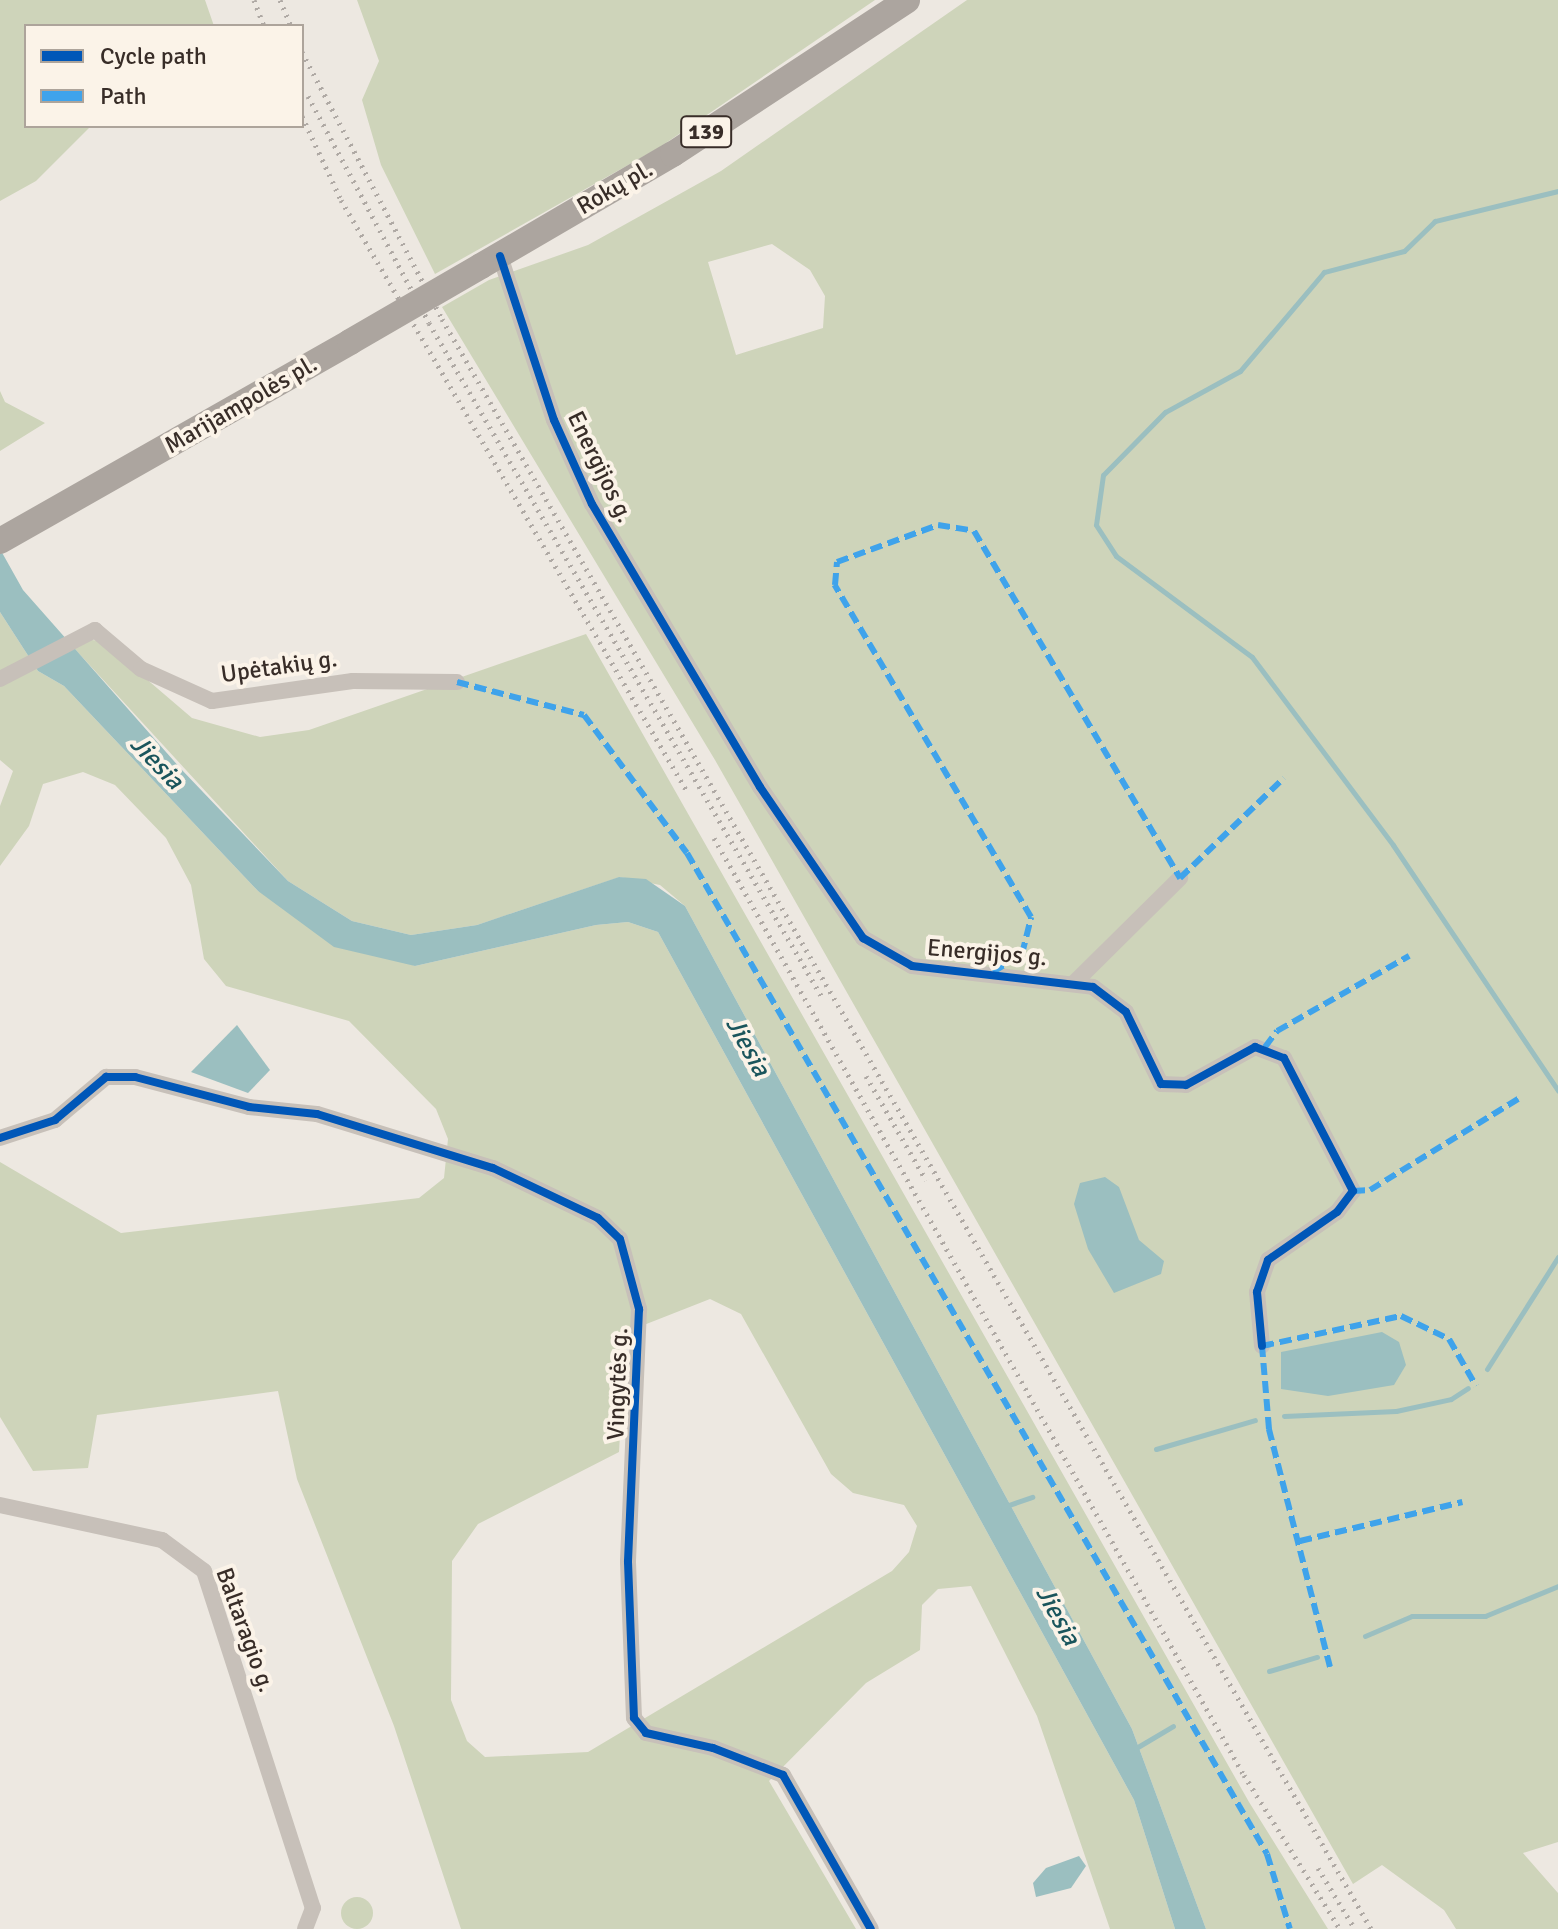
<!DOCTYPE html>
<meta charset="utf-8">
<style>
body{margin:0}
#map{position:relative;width:1558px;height:1929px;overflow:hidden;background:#ede8e1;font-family:Signika,sans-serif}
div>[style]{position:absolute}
.green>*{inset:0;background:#ced4ba}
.round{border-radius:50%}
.water>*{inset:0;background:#9bbfc0}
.stream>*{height:5px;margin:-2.5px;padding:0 2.5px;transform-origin:2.5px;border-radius:2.5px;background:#9bbfc0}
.minor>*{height:16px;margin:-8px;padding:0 8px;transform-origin:8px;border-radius:8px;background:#c7c0b9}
.primary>*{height:26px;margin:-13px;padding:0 13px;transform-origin:13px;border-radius:13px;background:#aca59f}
.rail>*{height:5px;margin-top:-2.5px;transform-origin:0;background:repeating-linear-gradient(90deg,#afa9a4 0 2px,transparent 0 8px)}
.primary-bridge>*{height:26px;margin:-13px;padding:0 13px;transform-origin:13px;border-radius:13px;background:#aca59f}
.quiet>*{height:6px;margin-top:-3px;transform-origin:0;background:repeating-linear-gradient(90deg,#3fa3eb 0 12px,transparent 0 18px)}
.cycleway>*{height:8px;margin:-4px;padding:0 4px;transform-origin:4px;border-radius:4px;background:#0057b8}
span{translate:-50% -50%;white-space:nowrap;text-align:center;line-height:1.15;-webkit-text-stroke:8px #fbf3e8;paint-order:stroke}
.shield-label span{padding:2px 6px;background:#fbf3e8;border:2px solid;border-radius:6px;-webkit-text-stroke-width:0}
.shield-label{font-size:22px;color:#382d28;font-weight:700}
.street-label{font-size:24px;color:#382d28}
.water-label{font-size:26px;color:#1a555c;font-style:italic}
.legend{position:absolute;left:24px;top:24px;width:280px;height:104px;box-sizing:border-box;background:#fbf3e8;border:2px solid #ada49b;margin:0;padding:10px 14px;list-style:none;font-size:24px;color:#382d28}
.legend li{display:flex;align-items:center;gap:16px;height:40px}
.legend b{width:40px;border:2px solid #ada49b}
</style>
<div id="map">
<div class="green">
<i style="clip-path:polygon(0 0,205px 0,214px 26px,26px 26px,26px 126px,91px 126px,36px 181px,0 201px)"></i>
<i style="clip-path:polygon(357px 0,875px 0,660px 147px,435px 274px,381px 165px,362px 100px,379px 61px)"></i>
<i style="clip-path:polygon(evenodd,967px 0,1558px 0,1558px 1842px,1523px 1853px,1558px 1893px,1558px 1929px,1456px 1929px,1444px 1910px,1382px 1865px,1353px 1884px,715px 760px,442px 307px,489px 280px,588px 245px,721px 171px,967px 0,772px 244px,810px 270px,825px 296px,823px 328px,736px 355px,708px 262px,772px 244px)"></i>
<i style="clip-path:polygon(0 391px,5px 402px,45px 423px,0 451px)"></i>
<i style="clip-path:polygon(evenodd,0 612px,38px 671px,64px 686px,258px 891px,415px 966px,596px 925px,628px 922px,658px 932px,1134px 1800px,1175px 1929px,1110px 1929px,1037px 1716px,971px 1586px,938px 1589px,922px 1605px,920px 1650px,866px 1683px,769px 1781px,856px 1929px,461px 1929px,394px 1726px,297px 1479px,278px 1391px,97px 1415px,88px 1468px,33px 1471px,0 1417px,0 1162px,121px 1233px,419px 1198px,444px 1178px,448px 1139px,436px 1109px,349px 1021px,226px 986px,204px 959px,191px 885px,166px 838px,115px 785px,83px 772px,43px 784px,29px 826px,0 866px,0 806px,13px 771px,0 760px,0 612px,710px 1299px,741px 1314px,831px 1474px,853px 1493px,904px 1505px,917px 1526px,909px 1552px,892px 1571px,588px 1752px,485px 1757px,467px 1741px,451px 1700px,452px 1561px,478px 1524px,619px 1452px,626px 1332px,710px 1299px)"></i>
<i style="clip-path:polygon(586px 634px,1249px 1802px,1328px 1929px,1206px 1929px,1132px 1729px,685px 906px,660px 885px,620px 877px,477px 925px,411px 935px,352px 921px,288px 881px,73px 647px,82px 639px,102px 641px,192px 718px,260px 737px,309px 730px)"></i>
<i class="round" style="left:341px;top:1897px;width:32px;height:32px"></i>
</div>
<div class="water">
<i style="clip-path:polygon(0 549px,23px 590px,181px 769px,288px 881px,352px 921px,411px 935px,477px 925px,619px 877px,646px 879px,685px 906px,1132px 1729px,1206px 1929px,1175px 1929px,1134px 1800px,658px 932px,628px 922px,596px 925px,415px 966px,334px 947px,258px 891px,64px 686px,38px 671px,0 612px)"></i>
<i style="clip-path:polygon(237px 1025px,270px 1070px,248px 1093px,191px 1072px)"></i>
<i style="clip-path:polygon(1105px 1177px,1119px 1187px,1139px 1240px,1164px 1261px,1161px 1274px,1114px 1293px,1088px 1249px,1074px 1204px,1080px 1183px)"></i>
<i style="clip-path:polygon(1382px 1332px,1399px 1342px,1406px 1365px,1394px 1385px,1328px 1396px,1281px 1389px,1281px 1352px)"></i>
<i style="clip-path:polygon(1079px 1856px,1086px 1866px,1071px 1888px,1036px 1897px,1033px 1883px,1046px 1868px)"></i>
</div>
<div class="stream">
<i style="left:1558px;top:191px;width:127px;rotate:166.3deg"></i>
<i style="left:1435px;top:221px;width:43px;rotate:135.9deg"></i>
<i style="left:1404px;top:251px;width:83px;rotate:165.3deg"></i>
<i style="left:1324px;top:272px;width:130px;rotate:130.3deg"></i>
<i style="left:1240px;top:371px;width:85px;rotate:151.3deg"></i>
<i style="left:1165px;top:412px;width:88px;rotate:134.5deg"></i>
<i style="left:1103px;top:475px;width:50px;rotate:98deg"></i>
<i style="left:1096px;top:525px;width:37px;rotate:57deg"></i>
<i style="left:1116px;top:556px;width:169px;rotate:36.6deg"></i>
<i style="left:1252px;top:657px;width:235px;rotate:53.1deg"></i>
<i style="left:1393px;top:845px;width:296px;rotate:56.1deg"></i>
<i style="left:1487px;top:1369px;width:133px;rotate:-57.6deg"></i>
<i style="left:1284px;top:1416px;width:112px;rotate:-2.6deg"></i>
<i style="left:1396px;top:1411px;width:56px;rotate:-12.3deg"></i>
<i style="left:1451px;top:1399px;width:20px;rotate:-33deg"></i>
<i style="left:1156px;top:1449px;width:103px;rotate:-16.3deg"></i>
<i style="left:1003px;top:1507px;width:31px;rotate:-19deg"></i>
<i style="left:1365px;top:1636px;width:51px;rotate:-23.1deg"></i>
<i style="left:1412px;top:1616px;width:73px"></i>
<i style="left:1485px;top:1616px;width:79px;rotate:-22.3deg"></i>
<i style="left:1269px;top:1671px;width:50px;rotate:-16.3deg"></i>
<i style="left:1136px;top:1748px;width:43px;rotate:-30.7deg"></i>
</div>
<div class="minor">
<i style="left:500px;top:256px;width:173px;rotate:71.8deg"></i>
<i style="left:554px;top:420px;width:92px;rotate:65.7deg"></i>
<i style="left:592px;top:504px;width:329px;rotate:59.3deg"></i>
<i style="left:760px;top:787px;width:183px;rotate:55.7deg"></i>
<i style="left:863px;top:938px;width:56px;rotate:29.7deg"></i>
<i style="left:912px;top:966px;width:182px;rotate:6.6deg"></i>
<i style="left:1093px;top:987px;width:41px;rotate:37.1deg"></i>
<i style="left:1126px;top:1012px;width:80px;rotate:64.1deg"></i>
<i style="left:1161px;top:1084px;width:25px;rotate:2deg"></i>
<i style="left:1186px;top:1085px;width:79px;rotate:-28.8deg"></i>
<i style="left:1255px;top:1047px;width:31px;rotate:21deg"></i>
<i style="left:1284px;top:1058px;width:150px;rotate:62.6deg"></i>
<i style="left:1353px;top:1191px;width:26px;rotate:127deg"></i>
<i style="left:1337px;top:1212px;width:84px;rotate:145.2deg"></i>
<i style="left:1268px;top:1260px;width:34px;rotate:109deg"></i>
<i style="left:1257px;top:1292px;width:54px;rotate:84.7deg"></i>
<i style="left:0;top:679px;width:107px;rotate:-27.3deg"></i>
<i style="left:95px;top:630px;width:60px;rotate:40.3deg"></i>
<i style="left:141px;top:669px;width:78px;rotate:24.3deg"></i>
<i style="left:212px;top:701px;width:142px;rotate:-8.1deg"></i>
<i style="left:353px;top:681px;width:104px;rotate:0.6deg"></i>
<i style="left:1075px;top:982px;width:148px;rotate:-44.7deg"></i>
<i style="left:0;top:1138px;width:58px;rotate:-18.1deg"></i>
<i style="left:55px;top:1120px;width:67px;rotate:-40.1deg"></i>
<i style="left:106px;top:1077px;width:29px"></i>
<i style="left:135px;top:1077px;width:118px;rotate:14.7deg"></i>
<i style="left:249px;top:1107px;width:68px;rotate:5.9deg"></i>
<i style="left:317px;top:1114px;width:184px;rotate:17.1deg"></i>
<i style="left:493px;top:1168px;width:116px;rotate:25.5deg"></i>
<i style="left:598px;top:1218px;width:30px;rotate:44deg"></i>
<i style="left:620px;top:1239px;width:73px;rotate:74.8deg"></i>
<i style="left:639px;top:1309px;width:253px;rotate:92.5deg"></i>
<i style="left:628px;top:1562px;width:156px;rotate:87.8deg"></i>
<i style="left:634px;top:1718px;width:19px;rotate:51deg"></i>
<i style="left:646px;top:1733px;width:69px;rotate:12.6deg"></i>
<i style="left:713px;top:1748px;width:75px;rotate:21.1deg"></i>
<i style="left:783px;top:1775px;width:177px;rotate:60.3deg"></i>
<i style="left:0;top:1505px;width:166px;rotate:12.2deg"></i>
<i style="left:162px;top:1540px;width:52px;rotate:36.4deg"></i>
<i style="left:204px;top:1571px;width:354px;rotate:72.1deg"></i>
<i style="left:313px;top:1908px;width:22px;rotate:111deg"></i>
</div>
<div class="primary">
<i style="left:481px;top:266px;width:222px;rotate:-30.3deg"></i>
<i style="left:673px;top:154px;width:280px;rotate:-33.3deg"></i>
<i style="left:0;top:541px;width:403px;rotate:-29.6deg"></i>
</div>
<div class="rail">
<i style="left:254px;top:0;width:28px;rotate:69deg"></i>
<i style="left:280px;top:0;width:28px;rotate:67deg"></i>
<i style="left:302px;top:52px;width:301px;rotate:62.3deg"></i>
<i style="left:442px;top:319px;width:1859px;rotate:60.01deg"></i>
<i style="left:308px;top:96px;width:257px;rotate:61.9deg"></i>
<i style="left:429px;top:323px;width:782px;rotate:59.76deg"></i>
<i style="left:302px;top:116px;width:93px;rotate:65.1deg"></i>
<i style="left:341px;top:200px;width:687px;rotate:59.67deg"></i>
<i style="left:714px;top:838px;width:1077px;rotate:60.51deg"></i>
<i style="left:1244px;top:1775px;width:181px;rotate:58.1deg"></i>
<i style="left:866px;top:1076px;width:120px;rotate:60deg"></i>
<i style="left:1318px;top:1868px;width:71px;rotate:58.8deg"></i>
</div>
<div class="primary-bridge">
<i style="left:350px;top:342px;width:151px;rotate:-30.1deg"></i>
</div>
<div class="quiet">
<i style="left:457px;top:682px;width:131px;rotate:14.6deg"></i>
<i style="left:584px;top:715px;width:172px;rotate:53.3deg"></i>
<i style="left:687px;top:853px;width:1157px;rotate:59.91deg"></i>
<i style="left:1267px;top:1854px;width:78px;rotate:73deg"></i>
<i style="left:993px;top:972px;width:34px;rotate:-32deg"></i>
<i style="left:1022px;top:954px;width:38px;rotate:-76deg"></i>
<i style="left:1031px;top:917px;width:386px;rotate:-120.6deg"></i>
<i style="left:835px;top:585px;width:23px;rotate:-85deg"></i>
<i style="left:837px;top:562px;width:108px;rotate:-20.1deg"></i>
<i style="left:938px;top:525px;width:36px;rotate:9deg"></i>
<i style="left:974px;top:531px;width:404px;rotate:59.3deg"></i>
<i style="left:1180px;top:878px;width:144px;rotate:-43.9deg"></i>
<i style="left:1265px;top:1047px;width:20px;rotate:-53deg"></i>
<i style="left:1277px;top:1031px;width:152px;rotate:-29.6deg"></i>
<i style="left:1353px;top:1191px;width:17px;rotate:-3deg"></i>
<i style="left:1370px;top:1190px;width:174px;rotate:-31.6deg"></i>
<i style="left:1300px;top:1541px;width:167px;rotate:-13.5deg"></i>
<i style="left:1330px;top:1667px;width:246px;rotate:-104.4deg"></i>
<i style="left:1269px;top:1429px;width:83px;rotate:-94.8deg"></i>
<i style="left:1262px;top:1346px;width:142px;rotate:-12.2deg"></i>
<i style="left:1401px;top:1316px;width:53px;rotate:25.6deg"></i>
<i style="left:1449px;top:1339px;width:54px;rotate:60.1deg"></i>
</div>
<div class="cycleway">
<i style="left:500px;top:256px;width:173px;rotate:71.8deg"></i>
<i style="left:554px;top:420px;width:92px;rotate:65.7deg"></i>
<i style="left:592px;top:504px;width:329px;rotate:59.3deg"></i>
<i style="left:760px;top:787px;width:183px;rotate:55.7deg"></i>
<i style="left:863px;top:938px;width:56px;rotate:29.7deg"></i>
<i style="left:912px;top:966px;width:182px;rotate:6.6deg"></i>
<i style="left:1093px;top:987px;width:41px;rotate:37.1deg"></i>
<i style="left:1126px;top:1012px;width:80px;rotate:64.1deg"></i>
<i style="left:1161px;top:1084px;width:25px;rotate:2deg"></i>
<i style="left:1186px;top:1085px;width:79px;rotate:-28.8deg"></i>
<i style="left:1255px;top:1047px;width:31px;rotate:21deg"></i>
<i style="left:1284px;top:1058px;width:150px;rotate:62.6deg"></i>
<i style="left:1353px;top:1191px;width:26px;rotate:127deg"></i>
<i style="left:1337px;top:1212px;width:84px;rotate:145.2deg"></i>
<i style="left:1268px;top:1260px;width:34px;rotate:109deg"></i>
<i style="left:1257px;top:1292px;width:54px;rotate:84.7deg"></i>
<i style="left:0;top:1138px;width:58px;rotate:-18.1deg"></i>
<i style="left:55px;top:1120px;width:67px;rotate:-40.1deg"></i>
<i style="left:106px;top:1077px;width:29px"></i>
<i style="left:135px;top:1077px;width:118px;rotate:14.7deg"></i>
<i style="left:249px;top:1107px;width:68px;rotate:5.9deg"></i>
<i style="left:317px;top:1114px;width:184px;rotate:17.1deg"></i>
<i style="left:493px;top:1168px;width:116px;rotate:25.5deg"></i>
<i style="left:598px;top:1218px;width:30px;rotate:44deg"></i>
<i style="left:620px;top:1239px;width:73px;rotate:74.8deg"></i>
<i style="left:639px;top:1309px;width:253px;rotate:92.5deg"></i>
<i style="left:628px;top:1562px;width:156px;rotate:87.8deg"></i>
<i style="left:634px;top:1718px;width:19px;rotate:51deg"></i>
<i style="left:646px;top:1733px;width:69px;rotate:12.6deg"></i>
<i style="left:713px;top:1748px;width:75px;rotate:21.1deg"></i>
<i style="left:783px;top:1775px;width:177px;rotate:60.3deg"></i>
</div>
<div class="shield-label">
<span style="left:706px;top:132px">139</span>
</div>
<div class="street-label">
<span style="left:615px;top:188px;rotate:-30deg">Rokų pl.</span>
<span style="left:241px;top:405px;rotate:-30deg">Marijampolės pl.</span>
<span style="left:600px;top:467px;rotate:64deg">Energijos g.</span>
<span style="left:279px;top:667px;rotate:-8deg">Upėtakių g.</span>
<span style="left:987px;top:953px;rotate:5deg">Energijos g.</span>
<span style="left:618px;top:1384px;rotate:-88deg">Vingytės g.</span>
<span style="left:245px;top:1630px;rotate:70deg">Baltaragio g.</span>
</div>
<div class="water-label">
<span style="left:156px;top:763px;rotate:46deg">Jiesia</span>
<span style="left:747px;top:1047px;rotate:61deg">Jiesia</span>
<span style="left:1057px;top:1616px;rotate:61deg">Jiesia</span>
</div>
<ul class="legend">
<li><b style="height:10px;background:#0057b8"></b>Cycle path</li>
<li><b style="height:10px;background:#3fa3eb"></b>Path</li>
</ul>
</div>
